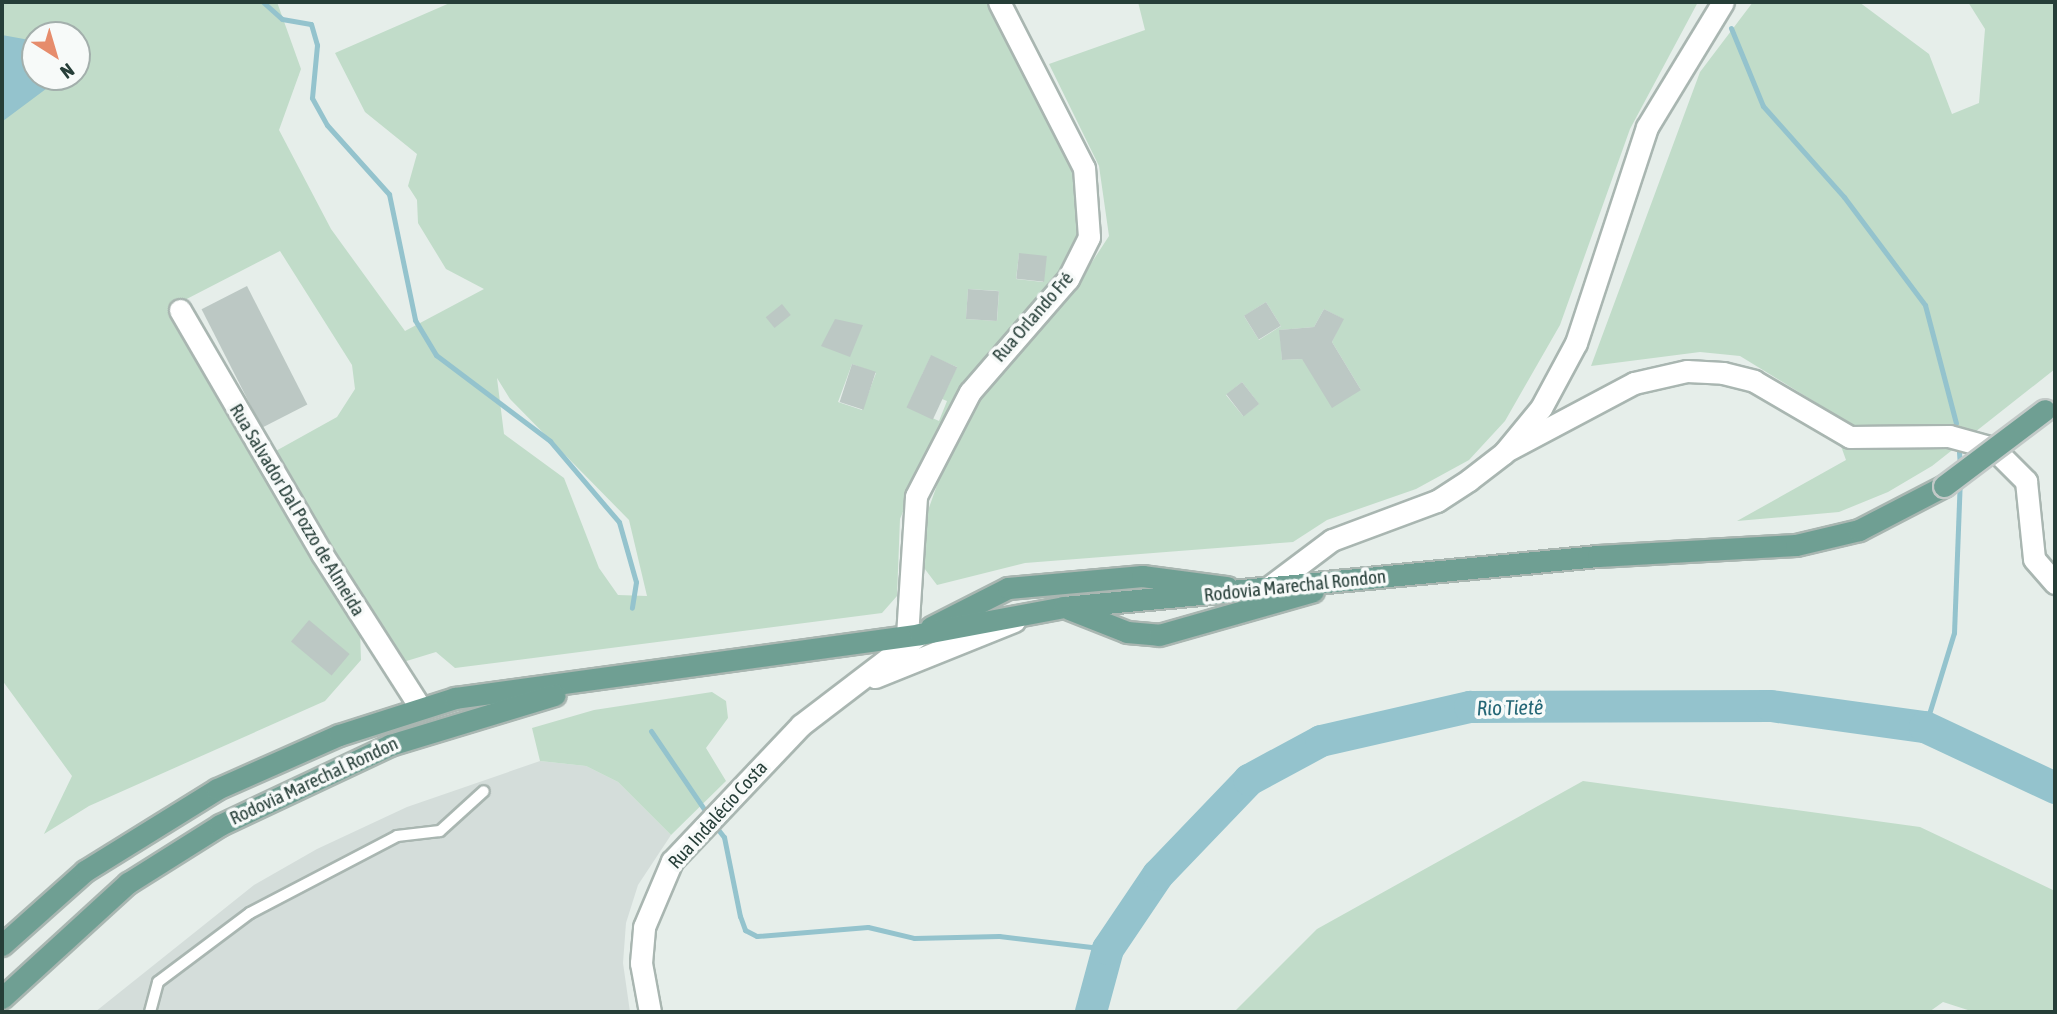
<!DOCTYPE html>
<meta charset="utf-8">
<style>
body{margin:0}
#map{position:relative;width:2057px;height:1014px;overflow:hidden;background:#e6eeea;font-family:"Asap Condensed",sans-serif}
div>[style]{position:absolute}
.built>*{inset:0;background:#d4ddda}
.green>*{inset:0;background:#c1dcc9}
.water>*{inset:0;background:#94c3cd}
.stream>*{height:5px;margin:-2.5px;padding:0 2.5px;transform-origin:2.5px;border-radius:2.5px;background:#94c3cd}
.river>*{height:32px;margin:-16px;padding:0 16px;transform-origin:16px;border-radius:16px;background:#94c3cd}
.building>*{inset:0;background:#bcc8c4;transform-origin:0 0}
.roads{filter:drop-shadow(2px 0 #a9b6b1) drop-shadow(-2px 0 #a9b6b1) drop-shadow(0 2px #a9b6b1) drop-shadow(0 -2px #a9b6b1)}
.lane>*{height:10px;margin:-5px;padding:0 5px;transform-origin:5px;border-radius:5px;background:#fff}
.street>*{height:21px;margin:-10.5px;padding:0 10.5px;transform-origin:10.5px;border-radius:10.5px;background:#fff}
.secondary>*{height:21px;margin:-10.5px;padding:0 10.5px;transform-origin:10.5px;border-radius:10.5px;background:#fff}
.primary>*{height:21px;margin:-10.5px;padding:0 10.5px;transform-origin:10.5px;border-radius:10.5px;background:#6f9f93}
.bridges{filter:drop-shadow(2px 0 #c2c9c7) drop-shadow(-2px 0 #c2c9c7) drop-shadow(0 2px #c2c9c7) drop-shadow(0 -2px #c2c9c7)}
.primary-bridge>*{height:21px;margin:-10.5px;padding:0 10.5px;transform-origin:10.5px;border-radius:10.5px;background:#6f9f93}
span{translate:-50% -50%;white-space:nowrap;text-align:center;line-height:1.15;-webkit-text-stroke:7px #f7faf9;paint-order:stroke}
.street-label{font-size:19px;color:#263e38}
.water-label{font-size:21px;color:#256776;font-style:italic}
.frame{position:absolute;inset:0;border:4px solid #263e38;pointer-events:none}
.north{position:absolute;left:21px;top:21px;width:70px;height:70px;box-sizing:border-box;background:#f7faf9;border:2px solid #a3afac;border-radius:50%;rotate:143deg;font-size:19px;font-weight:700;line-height:28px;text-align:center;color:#263e38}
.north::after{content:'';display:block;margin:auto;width:24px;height:32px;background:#e68c6c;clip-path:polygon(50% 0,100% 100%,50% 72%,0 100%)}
</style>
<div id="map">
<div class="built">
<i style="clip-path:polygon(540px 761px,586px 766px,618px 782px,671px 835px,638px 885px,626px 923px,623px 963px,630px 1012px,95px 1012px,254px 885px,317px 849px,407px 807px)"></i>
</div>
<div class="green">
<i style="clip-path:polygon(evenodd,2px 2px,277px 2px,301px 69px,279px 130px,331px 229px,405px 331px,484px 289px,446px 269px,418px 223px,417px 200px,408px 186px,417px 154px,365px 112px,335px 53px,452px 2px,990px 2px,1080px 172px,1084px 213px,1075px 256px,986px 357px,934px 436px,900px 519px,897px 596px,882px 613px,455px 668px,436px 652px,400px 663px,326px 550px,274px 452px,337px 417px,355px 389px,352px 365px,280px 251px,175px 305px,360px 630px,361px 660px,325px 701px,89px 806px,44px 834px,72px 776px,2px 680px,2px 2px,35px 35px,77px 35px,77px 77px,35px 77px,35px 35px,2px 2px,1019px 254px,1046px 257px,1043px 282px,1016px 279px,1019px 254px,2px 2px,968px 289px,999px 291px,997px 321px,966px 319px,968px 289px,2px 2px,931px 356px,957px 367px,948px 386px,922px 375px,931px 356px,2px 2px,852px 364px,876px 373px,862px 410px,838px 402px,852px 364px,2px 2px,497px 378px,510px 399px,629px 520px,647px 596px,618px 595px,599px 568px,564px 478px,504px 434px,497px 378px,2px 2px,920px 390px,947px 401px,939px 421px,912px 409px,920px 390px)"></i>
<i style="clip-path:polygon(evenodd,1138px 2px,1698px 2px,1630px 129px,1560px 325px,1505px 421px,1469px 460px,1416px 489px,1327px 520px,1293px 542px,1025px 563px,937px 585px,921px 564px,924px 522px,943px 468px,984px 393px,1079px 282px,1109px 236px,1099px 166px,1049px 64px,1145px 30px,1138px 2px,1266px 302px,1281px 326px,1259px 340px,1244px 316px,1266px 302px,1138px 2px,1324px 309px,1343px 319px,1332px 342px,1361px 390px,1302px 359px,1282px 360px,1280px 330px,1314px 327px,1324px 309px,1138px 2px,1242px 382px,1259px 404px,1243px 416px,1226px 395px,1242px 382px)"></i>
<i style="clip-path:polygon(1753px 2px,1859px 2px,1929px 54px,1952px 114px,1979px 103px,1985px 29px,1968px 2px,2055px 2px,2055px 369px,1932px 466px,1888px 492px,1839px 512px,1737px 521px,1846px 460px,1828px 410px,1740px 356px,1700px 352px,1591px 366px,1700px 72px)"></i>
<i style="clip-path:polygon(712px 692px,726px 701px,728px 718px,706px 748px,726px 781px,671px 835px,618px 782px,586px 766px,540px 761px,532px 728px,594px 710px)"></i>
<i style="clip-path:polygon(1583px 781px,1920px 827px,2055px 891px,2055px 1012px,1974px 1012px,1943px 1002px,1929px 1012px,1234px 1012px,1317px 929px)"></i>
</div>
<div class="water">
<i style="clip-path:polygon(2px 35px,35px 41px,35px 77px,62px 77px,3px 121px)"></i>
</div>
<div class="stream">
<i style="left:263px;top:2px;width:25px;rotate:42deg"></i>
<i style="left:282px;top:19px;width:29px;rotate:10deg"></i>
<i style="left:311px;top:24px;width:22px;rotate:74deg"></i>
<i style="left:317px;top:45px;width:53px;rotate:95.4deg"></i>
<i style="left:312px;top:98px;width:31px;rotate:61deg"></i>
<i style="left:327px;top:125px;width:93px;rotate:48.1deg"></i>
<i style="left:389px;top:194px;width:129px;rotate:78.3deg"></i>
<i style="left:415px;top:320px;width:41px;rotate:59deg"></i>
<i style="left:436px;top:355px;width:143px;rotate:37deg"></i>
<i style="left:550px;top:441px;width:106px;rotate:49.6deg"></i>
<i style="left:619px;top:522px;width:62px;rotate:74.2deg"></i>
<i style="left:636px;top:582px;width:26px;rotate:99deg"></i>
<i style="left:1731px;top:28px;width:84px;rotate:67.7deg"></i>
<i style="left:1763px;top:106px;width:122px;rotate:48.3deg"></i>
<i style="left:1844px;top:197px;width:135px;rotate:53.1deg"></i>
<i style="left:1925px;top:305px;width:122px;rotate:75.3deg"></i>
<i style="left:1959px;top:452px;width:15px;rotate:86deg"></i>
<i style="left:1925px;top:727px;width:98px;rotate:-72.9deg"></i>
<i style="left:1954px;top:633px;width:153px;rotate:-87.8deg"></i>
<i style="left:651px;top:731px;width:102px;rotate:55.8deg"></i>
<i style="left:713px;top:823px;width:18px;rotate:52deg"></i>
<i style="left:724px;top:837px;width:81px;rotate:78.6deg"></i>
<i style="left:740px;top:916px;width:15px;rotate:70deg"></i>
<i style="left:745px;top:930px;width:13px;rotate:27deg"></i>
<i style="left:757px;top:936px;width:111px;rotate:-4.6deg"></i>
<i style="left:868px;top:927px;width:47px;rotate:13.4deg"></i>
<i style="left:914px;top:938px;width:85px;rotate:-1.3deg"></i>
<i style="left:999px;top:936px;width:110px;rotate:6.8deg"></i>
</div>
<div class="river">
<i style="left:1091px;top:1012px;width:65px;rotate:-74.9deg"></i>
<i style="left:1108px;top:949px;width:89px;rotate:-56deg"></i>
<i style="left:1158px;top:875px;width:132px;rotate:-46.2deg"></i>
<i style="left:1249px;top:780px;width:82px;rotate:-28.4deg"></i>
<i style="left:1321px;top:741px;width:153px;rotate:-12.9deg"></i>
<i style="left:1470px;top:707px;width:301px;rotate:-0.2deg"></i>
<i style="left:1771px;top:706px;width:155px;rotate:7.8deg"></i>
<i style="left:1925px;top:727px;width:144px;rotate:25.1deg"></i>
</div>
<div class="building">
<i style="left:1019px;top:253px;width:28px;height:26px;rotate:6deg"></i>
<i style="left:247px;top:286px;width:133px;height:51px;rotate:63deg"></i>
<i style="left:968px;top:289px;width:31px;height:30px;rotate:4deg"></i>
<i style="left:1266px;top:302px;width:28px;height:26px;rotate:58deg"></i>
<i style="left:782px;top:304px;width:14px;height:21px;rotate:51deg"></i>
<i style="clip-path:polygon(1324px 309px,1344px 319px,1332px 342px,1361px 390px,1332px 408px,1302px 359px,1282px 360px,1279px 330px,1314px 327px)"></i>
<i style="clip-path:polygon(835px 319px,863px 325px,850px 357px,821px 346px)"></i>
<i style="left:931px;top:355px;width:29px;height:58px;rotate:25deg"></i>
<i style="left:852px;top:364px;width:25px;height:40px;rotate:18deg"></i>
<i style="left:1242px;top:382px;width:28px;height:20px;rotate:52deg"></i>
<i style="left:309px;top:620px;width:53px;height:28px;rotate:40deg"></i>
</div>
<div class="roads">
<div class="lane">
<i style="left:150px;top:1012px;width:31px;rotate:-75deg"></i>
<i style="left:158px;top:982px;width:115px;rotate:-36.9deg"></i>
<i style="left:250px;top:913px;width:166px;rotate:-27.6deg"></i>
<i style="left:397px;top:836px;width:43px;rotate:-6.6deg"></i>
<i style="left:440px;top:831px;width:59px;rotate:-42.3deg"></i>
</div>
<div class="street">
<i style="left:180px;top:310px;width:282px;rotate:59.8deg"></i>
<i style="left:322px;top:554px;width:182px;rotate:57.4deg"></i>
<i style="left:1506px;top:451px;width:145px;rotate:-28deg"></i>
<i style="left:1634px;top:383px;width:54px;rotate:-12.8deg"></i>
<i style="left:1687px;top:371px;width:36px;rotate:3deg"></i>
<i style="left:1723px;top:373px;width:32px;rotate:14deg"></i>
<i style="left:1754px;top:381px;width:111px;rotate:30.3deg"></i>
<i style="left:1850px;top:437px;width:99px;rotate:-0.6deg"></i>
<i style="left:1949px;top:436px;width:46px;rotate:15.3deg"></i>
<i style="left:1993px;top:448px;width:47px;rotate:45deg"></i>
<i style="left:2026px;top:481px;width:78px;rotate:84.1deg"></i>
<i style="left:2034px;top:559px;width:32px;rotate:49deg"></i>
<i style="left:907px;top:636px;width:140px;rotate:-86.3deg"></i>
<i style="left:916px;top:496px;width:117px;rotate:-62.6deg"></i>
<i style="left:970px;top:392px;width:150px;rotate:-49.1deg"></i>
<i style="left:1068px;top:279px;width:47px;rotate:-63.4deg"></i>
<i style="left:1089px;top:237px;width:69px;rotate:-94.1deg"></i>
<i style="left:1084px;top:168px;width:186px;rotate:-117.1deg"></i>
</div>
<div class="secondary">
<i style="left:1268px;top:588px;width:80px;rotate:-36.9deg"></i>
<i style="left:1332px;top:540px;width:112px;rotate:-20.4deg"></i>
<i style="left:1437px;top:501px;width:38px;rotate:-33deg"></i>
<i style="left:1469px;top:480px;width:44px;rotate:-37.6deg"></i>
<i style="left:1504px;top:453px;width:58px;rotate:-50.6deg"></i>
<i style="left:1541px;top:408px;width:74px;rotate:-61.7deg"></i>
<i style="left:1576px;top:343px;width:227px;rotate:-71.8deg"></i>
<i style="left:1647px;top:127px;width:146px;rotate:-58.7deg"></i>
<i style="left:875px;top:677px;width:150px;rotate:-21.9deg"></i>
<i style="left:650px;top:1012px;width:50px;rotate:-100.4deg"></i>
<i style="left:641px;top:963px;width:36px;rotate:-85deg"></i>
<i style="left:644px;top:927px;width:72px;rotate:-67deg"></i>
<i style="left:672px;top:861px;width:187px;rotate:-46.5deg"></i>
<i style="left:801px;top:725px;width:150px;rotate:-37.4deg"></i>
</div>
<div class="primary">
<i style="left:1069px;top:609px;width:62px;rotate:21.6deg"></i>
<i style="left:1127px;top:632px;width:32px;rotate:5deg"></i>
<i style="left:1159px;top:635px;width:160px;rotate:-15.9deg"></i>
<i style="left:931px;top:627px;width:86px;rotate:-26.9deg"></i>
<i style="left:1008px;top:588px;width:135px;rotate:-5.1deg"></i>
<i style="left:1142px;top:576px;width:86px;rotate:7.4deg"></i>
<i style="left:2px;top:945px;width:111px;rotate:-41.7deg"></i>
<i style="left:85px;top:871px;width:155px;rotate:-31.8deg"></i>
<i style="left:217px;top:789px;width:133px;rotate:-23.9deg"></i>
<i style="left:339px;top:735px;width:122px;rotate:-17.7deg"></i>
<i style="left:455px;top:698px;width:469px;rotate:-7.8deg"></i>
<i style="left:920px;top:634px;width:147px;rotate:-10.6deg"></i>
<i style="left:1064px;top:607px;width:536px;rotate:-5.46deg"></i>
<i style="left:1598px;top:556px;width:198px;rotate:-3.2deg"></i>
<i style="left:1796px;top:545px;width:65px;rotate:-13.4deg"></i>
<i style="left:1859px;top:530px;width:96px;rotate:-27.4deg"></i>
<i style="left:2px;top:998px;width:171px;rotate:-42.4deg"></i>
<i style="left:128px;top:883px;width:109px;rotate:-32.2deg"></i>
<i style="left:220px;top:825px;width:188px;rotate:-25.2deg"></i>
<i style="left:390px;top:745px;width:172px;rotate:-16.9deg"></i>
</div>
</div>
<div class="bridges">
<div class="primary-bridge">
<i style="left:1944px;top:486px;width:126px;rotate:-37deg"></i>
</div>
</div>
<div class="street-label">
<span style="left:1033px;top:317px;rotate:-49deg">Rua Orlando Fré</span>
<span style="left:297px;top:510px;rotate:59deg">Rua Salvador Dal Pozzo de Almeida</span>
<span style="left:1295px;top:586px;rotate:-6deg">Rodovia Marechal Rondon</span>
<span style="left:314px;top:781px;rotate:-25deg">Rodovia Marechal Rondon</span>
<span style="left:718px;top:815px;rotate:-48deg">Rua Indalécio Costa</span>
</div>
<div class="water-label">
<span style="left:1510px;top:707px;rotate:-1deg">Rio Tietê</span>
</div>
<div class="frame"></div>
<div class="north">N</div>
</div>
